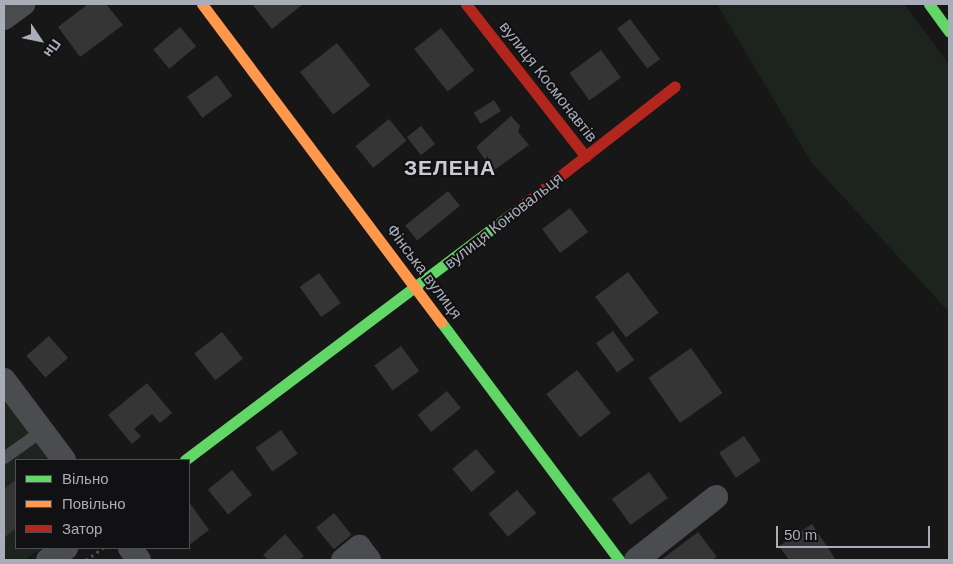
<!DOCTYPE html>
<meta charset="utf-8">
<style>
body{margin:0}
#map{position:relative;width:953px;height:564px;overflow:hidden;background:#171717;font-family:Arial,sans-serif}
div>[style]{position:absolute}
.green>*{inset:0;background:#1d241e}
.building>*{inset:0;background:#353536;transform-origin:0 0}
.path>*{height:3px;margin-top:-1.5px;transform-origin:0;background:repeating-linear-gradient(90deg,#4d4e52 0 2.5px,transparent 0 6.5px)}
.lane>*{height:12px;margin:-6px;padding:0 6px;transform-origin:6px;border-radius:6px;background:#4b4c50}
.street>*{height:24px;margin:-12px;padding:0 12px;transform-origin:12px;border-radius:12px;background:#4b4c50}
.fast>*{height:11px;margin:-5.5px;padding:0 5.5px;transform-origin:5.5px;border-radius:5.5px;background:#63d668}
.slow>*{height:11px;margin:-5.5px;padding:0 5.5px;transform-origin:5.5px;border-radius:5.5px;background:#ff974d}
.jam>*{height:11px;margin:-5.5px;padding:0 5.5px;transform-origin:5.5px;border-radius:5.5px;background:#b3261e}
span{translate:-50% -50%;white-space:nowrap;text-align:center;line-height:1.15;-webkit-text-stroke:4px #111113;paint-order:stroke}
.street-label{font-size:16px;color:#a8adb8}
.district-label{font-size:21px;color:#c9ccd4;font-weight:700;letter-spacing:1px}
.frame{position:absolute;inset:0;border:5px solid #a8adb8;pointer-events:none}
.legend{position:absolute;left:15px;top:459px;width:175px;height:90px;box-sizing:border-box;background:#111113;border:1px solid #4d4f55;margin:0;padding:6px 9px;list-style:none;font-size:15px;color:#a8adb8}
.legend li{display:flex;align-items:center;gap:10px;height:25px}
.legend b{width:25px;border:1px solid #4d4f55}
.north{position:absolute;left:15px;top:15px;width:50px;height:50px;-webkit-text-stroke:4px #111113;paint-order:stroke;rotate:124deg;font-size:14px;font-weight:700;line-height:20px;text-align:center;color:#a8adb8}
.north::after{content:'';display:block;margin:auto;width:18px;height:22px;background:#a8adb8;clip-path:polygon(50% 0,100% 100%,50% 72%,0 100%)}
.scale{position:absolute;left:776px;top:526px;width:154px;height:22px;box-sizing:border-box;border:2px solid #a8adb8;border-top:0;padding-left:6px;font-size:15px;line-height:18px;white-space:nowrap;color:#a8adb8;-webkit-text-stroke:4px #111113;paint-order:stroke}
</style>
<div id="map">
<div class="green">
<i style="clip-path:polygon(717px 4px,904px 4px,949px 64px,949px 312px,811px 162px)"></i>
<i style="clip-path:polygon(4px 395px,53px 460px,16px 460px,16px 548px,42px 548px,24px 560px,4px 560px)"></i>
</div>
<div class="building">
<i style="clip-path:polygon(88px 4px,106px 4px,123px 25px,80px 57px,58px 27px)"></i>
<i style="clip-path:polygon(252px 4px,303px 4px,272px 29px)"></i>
<i style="left:630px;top:19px;width:50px;height:16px;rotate:53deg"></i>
<i style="left:180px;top:27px;width:25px;height:35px;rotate:50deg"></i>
<i style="left:441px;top:28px;width:54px;height:34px;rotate:52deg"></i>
<i style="left:337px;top:43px;width:54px;height:47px;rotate:52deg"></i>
<i style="left:601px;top:50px;width:34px;height:39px;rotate:54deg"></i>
<i style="left:217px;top:75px;width:26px;height:37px;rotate:54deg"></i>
<i style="left:494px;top:100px;width:13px;height:24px;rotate:58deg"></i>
<i style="clip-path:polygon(511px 116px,520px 126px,518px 132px,529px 145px,493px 171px,476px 147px)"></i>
<i style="left:389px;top:119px;width:28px;height:43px;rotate:51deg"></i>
<i style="left:421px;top:126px;width:23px;height:18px;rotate:52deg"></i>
<i style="left:448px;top:191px;width:19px;height:55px;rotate:51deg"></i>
<i style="left:570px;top:208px;width:30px;height:35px;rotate:53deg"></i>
<i style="left:628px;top:272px;width:51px;height:41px;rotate:53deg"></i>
<i style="left:319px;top:273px;width:37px;height:24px;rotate:54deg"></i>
<i style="left:613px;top:331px;width:36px;height:21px;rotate:54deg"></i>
<i style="left:222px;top:332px;width:34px;height:35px;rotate:52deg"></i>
<i style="left:49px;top:336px;width:29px;height:30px;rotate:49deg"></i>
<i style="left:401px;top:346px;width:31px;height:33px;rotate:54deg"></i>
<i style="left:691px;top:348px;width:55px;height:52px;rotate:55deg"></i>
<i style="left:577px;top:370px;width:55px;height:39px;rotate:52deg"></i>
<i style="clip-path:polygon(147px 383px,172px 413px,160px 423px,152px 414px,134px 429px,141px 436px,132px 444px,108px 415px)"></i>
<i style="left:447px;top:391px;width:22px;height:38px;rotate:51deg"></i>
<i style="left:281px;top:430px;width:29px;height:31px;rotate:55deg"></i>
<i style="left:744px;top:436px;width:30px;height:30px;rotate:56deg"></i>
<i style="left:476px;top:449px;width:30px;height:31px;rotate:50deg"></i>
<i style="left:232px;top:470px;width:32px;height:31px;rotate:51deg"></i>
<i style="left:649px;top:472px;width:32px;height:46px;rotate:54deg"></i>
<i style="clip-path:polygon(16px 480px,16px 528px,4px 538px,4px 489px)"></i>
<i style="left:517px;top:490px;width:30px;height:37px;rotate:50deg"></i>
<i style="clip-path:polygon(189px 502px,209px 530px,189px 545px)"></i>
<i style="left:334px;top:513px;width:28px;height:23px;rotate:51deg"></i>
<i style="clip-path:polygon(812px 524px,836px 560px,789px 560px,779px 546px)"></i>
<i style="clip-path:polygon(698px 532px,717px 557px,712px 560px,661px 560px)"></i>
<i style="clip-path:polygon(285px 534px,304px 556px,299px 560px,268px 560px,263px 555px)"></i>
</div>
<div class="path">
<i style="left:86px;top:560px;width:21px;rotate:-35deg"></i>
</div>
<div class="lane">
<i style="left:4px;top:458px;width:47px;rotate:-35.4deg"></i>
</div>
<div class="street">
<i style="left:4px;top:18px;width:24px;rotate:-36deg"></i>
<i style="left:4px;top:380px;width:100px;rotate:53.1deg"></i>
<i style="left:130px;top:548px;width:15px;rotate:53deg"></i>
<i style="left:48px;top:560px;width:22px;rotate:-34deg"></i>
<i style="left:343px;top:560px;width:21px;rotate:-39deg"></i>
<i style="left:359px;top:547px;width:16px;rotate:52deg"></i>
<i style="left:636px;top:560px;width:102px;rotate:-38.2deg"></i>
</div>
<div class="fast">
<i style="left:929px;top:4px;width:34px;rotate:54deg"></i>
<i style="left:441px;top:322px;width:297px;rotate:53.2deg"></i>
<i style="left:185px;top:460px;width:412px;rotate:-37deg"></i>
</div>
<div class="slow">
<i style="left:202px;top:4px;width:398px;rotate:53.1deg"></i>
</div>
<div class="jam">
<i style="left:466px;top:4px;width:194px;rotate:51.9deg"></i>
<i style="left:514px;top:212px;width:204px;rotate:-38deg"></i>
</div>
<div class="street-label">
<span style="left:548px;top:82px;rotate:52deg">вулиця Космонавтів</span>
<span style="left:504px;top:221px;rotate:-38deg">вулиця Коновальця</span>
<span style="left:424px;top:272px;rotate:53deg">Фінська вулиця</span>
</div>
<div class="district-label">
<span style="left:450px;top:168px">ЗЕЛЕНА</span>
</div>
<div class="frame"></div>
<ul class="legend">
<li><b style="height:6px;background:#63d668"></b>Вільно</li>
<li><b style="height:6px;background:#ff974d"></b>Повільно</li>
<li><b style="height:6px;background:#b3261e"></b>Затор</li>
</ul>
<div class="north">Пн</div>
<div class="scale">50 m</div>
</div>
